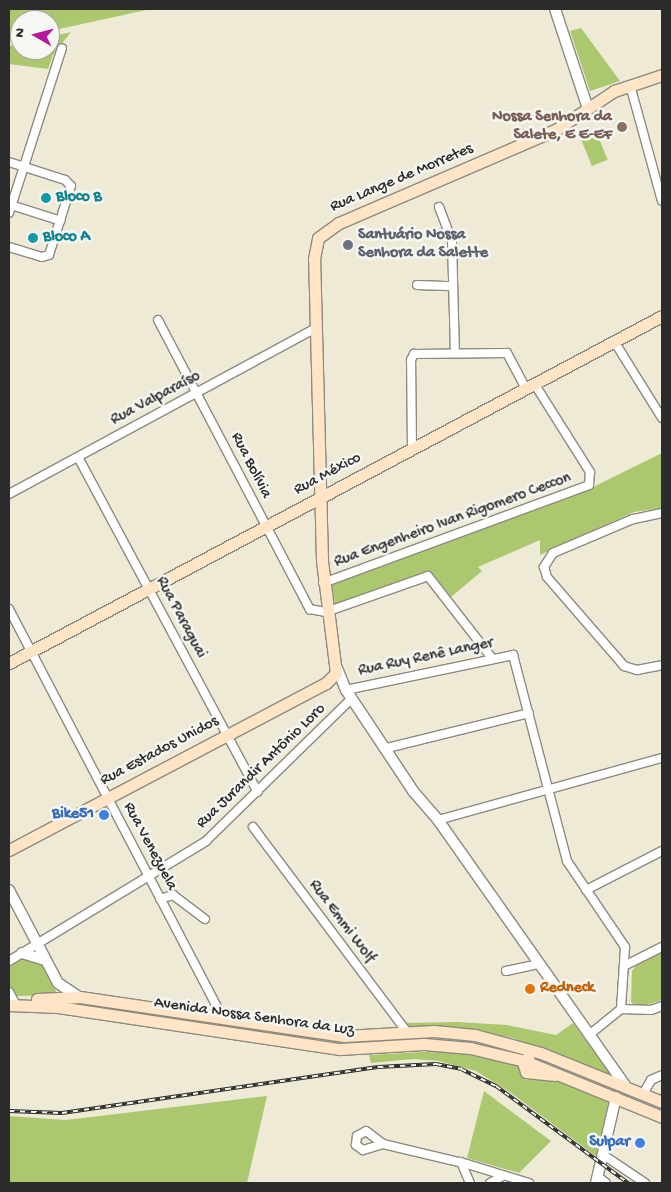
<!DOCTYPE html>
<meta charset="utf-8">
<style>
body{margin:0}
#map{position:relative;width:671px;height:1192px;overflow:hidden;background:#eeead5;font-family:"Gochi Hand",sans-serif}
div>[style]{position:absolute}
.green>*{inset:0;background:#acc86e;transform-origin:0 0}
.roads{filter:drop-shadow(1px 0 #8c8a80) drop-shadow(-1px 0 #8c8a80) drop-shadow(0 1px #8c8a80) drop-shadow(0 -1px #8c8a80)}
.minor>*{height:8px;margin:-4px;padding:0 4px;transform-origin:4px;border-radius:4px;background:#fff}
.tertiary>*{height:10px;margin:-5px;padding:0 5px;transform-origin:5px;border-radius:5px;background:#fff}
.secondary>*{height:11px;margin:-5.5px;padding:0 5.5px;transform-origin:5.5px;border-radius:5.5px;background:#ffe4c6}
.rail>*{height:4px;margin-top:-2px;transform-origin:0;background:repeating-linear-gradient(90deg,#f6f6f2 0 5.5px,#2b2b2b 0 11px);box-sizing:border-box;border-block:1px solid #2b2b2b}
.dots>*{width:14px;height:14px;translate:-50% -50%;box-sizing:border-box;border:2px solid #f6f6f2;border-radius:50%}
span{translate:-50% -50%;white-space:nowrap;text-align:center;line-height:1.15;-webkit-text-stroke:5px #f6f6f2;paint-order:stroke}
.education-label{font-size:16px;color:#785e54;font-weight:700}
.right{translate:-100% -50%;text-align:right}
.street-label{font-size:16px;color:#2b2b2b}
.culture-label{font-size:16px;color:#0d838f;font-weight:700}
.left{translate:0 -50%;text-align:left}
.worship-label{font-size:16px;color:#5b616d;font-weight:700}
.shop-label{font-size:16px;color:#366cbe;font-weight:700}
.food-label{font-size:16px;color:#c56008;font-weight:700}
.frame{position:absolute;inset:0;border:10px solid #2b2b2b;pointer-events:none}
.north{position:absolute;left:10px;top:10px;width:50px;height:50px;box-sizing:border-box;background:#f6f6f2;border:1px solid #a5a5a2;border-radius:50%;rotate:278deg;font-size:14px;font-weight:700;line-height:20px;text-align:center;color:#2b2b2b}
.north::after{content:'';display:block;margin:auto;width:18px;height:22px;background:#b5179e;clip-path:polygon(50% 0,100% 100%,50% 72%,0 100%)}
</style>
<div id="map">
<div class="green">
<i style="clip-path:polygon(9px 9px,151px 9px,50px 31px,50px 20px,20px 20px,20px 38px,9px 41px)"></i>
<i style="clip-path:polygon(581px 28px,620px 81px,590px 91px,570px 31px)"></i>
<i style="clip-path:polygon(71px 32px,53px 55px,48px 69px,9px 64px,9px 46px,20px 44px,20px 50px,50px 50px,50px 37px)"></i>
<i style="left:596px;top:131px;width:31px;height:17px;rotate:68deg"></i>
<i style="clip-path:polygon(662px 453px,662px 508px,634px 512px,540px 555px,540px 540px,478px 567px,482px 571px,451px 597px,430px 572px,335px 604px,332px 585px,591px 488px)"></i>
<i style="clip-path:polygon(662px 952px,662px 1000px,637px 1008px,631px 1002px,632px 971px,637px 964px)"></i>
<i style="clip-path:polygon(24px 957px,41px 963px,58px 995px,16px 996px,9px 984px,9px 964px)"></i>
<i style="clip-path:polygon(457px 1022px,507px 1025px,556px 1035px,573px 1023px,613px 1077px,513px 1038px,467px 1029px,409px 1029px,404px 1023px)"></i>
<i style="clip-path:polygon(441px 1051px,467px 1053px,516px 1063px,526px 1080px,557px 1078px,609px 1098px,597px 1157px,511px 1093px,476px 1071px,439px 1061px,414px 1059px,371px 1063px,369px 1055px)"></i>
<i style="clip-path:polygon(484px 1091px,551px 1141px,519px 1173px,467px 1158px)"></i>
<i style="clip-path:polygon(267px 1096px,247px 1183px,9px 1183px,9px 1116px,66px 1120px)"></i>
</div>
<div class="roads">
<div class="minor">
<i style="left:630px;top:85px;width:120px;rotate:74.6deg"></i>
<i style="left:9px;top:162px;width:59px;rotate:17.8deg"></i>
<i style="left:65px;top:180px;width:8px;rotate:45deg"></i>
<i style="left:71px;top:186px;width:72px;rotate:107.7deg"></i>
<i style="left:49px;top:255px;width:7px;rotate:164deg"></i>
<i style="left:42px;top:257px;width:34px;rotate:-163deg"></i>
<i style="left:11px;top:205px;width:52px;rotate:17.7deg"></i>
<i style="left:439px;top:207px;width:36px;rotate:69deg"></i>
<i style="left:452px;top:241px;width:111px;rotate:88.5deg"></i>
<i style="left:9px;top:213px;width:173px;rotate:-72.2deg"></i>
<i style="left:417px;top:285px;width:36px;rotate:2deg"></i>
<i style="left:158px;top:320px;width:327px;rotate:62.3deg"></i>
<i style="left:310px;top:609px;width:16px;rotate:11deg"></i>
<i style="left:326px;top:612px;width:108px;rotate:-19.4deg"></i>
<i style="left:428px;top:576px;width:103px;rotate:52.1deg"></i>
<i style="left:614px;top:341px;width:91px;rotate:58.1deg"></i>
<i style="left:412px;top:449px;width:89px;rotate:-90.6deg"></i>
<i style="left:411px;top:360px;width:7px;rotate:-63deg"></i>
<i style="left:414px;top:354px;width:93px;rotate:-0.6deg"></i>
<i style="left:507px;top:353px;width:40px;rotate:62deg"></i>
<i style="left:78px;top:457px;width:380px;rotate:61.8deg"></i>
<i style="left:9px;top:494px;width:349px;rotate:-28.4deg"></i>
<i style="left:662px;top:513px;width:30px;rotate:168deg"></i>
<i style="left:633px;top:519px;width:87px;rotate:157deg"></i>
<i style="left:553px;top:553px;width:17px;rotate:123deg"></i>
<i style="left:544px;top:567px;width:10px;rotate:73deg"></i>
<i style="left:547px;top:577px;width:118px;rotate:49.1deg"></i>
<i style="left:624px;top:666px;width:14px;rotate:17deg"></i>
<i style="left:637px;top:670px;width:25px;rotate:-11deg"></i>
<i style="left:323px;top:583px;width:283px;rotate:-20.2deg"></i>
<i style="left:589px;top:485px;width:13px;rotate:-86deg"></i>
<i style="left:590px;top:472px;width:105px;rotate:-122.2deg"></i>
<i style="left:9px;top:609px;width:462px;rotate:62.4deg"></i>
<i style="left:346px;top:690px;width:171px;rotate:-11.8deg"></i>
<i style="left:513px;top:655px;width:213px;rotate:75.3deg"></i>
<i style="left:567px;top:861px;width:104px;rotate:56deg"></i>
<i style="left:625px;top:947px;width:62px;rotate:93.7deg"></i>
<i style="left:387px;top:748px;width:146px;rotate:-13.8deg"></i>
<i style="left:438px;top:820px;width:232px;rotate:-15.5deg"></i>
<i style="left:253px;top:827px;width:256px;rotate:53.1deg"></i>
<i style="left:586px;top:890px;width:85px;rotate:-27.2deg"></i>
<i style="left:160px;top:899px;width:14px;rotate:-17deg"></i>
<i style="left:173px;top:895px;width:40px;rotate:37deg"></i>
<i style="left:9px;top:961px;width:231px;rotate:-31.3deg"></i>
<i style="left:206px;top:841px;width:204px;rotate:-44.4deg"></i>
<i style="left:624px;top:966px;width:42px;rotate:-26.6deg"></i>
<i style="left:506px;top:971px;width:34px;rotate:-12deg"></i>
<i style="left:9px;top:992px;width:15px;rotate:62deg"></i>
<i style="left:589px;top:1035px;width:41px;rotate:-39.1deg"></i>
<i style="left:621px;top:1009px;width:30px;rotate:2deg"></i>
<i style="left:651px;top:1010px;width:12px;rotate:-20deg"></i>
<i style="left:643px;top:1094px;width:16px;rotate:-60deg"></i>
<i style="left:651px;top:1080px;width:12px;rotate:-24deg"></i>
<i style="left:383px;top:1144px;width:21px;rotate:163deg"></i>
<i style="left:363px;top:1150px;width:9px;rotate:-144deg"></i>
<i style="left:356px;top:1145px;width:9px;rotate:-84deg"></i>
<i style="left:357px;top:1136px;width:10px;rotate:-29deg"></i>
<i style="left:366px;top:1131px;width:21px;rotate:37deg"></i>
<i style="left:383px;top:1144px;width:86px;rotate:13.4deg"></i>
<i style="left:467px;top:1164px;width:65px;rotate:17deg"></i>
<i style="left:602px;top:1154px;width:52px;rotate:34deg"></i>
<i style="left:461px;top:1162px;width:23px;rotate:67deg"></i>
<i style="left:597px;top:1176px;width:11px;rotate:38deg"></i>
<i style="left:490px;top:1183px;width:13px;rotate:-29deg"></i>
</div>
<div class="tertiary">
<i style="left:555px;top:9px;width:105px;rotate:71.7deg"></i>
<i style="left:337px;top:668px;width:24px;rotate:68deg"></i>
<i style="left:346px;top:690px;width:121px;rotate:56.4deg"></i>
<i style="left:413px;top:791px;width:38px;rotate:49deg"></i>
<i style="left:438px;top:820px;width:327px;rotate:54.8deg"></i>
<i style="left:9px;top:890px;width:105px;rotate:62.2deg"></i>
<i style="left:58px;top:983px;width:25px;rotate:34deg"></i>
<i style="left:22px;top:953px;width:24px;rotate:17deg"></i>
<i style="left:596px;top:1183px;width:88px;rotate:-76.9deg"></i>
</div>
<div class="secondary">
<i style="left:9px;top:663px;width:739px;rotate:-27.99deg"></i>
<i style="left:9px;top:850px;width:358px;rotate:-27.8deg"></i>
<i style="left:326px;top:683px;width:14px;rotate:-45deg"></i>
<i style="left:336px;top:673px;width:114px;rotate:-97.1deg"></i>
<i style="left:322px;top:560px;width:301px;rotate:-91.5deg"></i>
<i style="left:314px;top:259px;width:21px;rotate:-79deg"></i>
<i style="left:318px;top:238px;width:26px;rotate:-36deg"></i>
<i style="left:339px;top:223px;width:237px;rotate:-23.3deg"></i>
<i style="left:557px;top:129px;width:69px;rotate:-33.7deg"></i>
<i style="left:614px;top:91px;width:51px;rotate:-18.4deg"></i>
<i style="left:37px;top:999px;width:43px;rotate:-2.7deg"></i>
<i style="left:80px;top:997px;width:267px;rotate:8.4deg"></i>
<i style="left:344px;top:1036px;width:90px;rotate:-3.2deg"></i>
<i style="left:434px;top:1031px;width:41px;rotate:5.6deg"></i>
<i style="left:475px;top:1035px;width:68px;rotate:15.3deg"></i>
<i style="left:541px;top:1053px;width:131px;rotate:22deg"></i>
<i style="left:9px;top:1005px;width:49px;rotate:2.3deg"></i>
<i style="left:58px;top:1007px;width:285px;rotate:8.5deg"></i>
<i style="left:340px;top:1049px;width:84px;rotate:-3.4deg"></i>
<i style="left:424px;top:1044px;width:46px;rotate:5deg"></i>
<i style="left:470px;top:1048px;width:57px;rotate:13.3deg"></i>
<i style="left:525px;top:1061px;width:148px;rotate:22.2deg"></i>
<i style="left:528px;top:1057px;width:9px;rotate:117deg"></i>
<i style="left:524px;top:1065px;width:7px;rotate:74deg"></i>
<i style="left:526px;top:1072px;width:29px;rotate:6deg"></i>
</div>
</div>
<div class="rail">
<i style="left:9px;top:1111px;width:53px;rotate:2.2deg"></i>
<i style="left:62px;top:1113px;width:319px;rotate:-8.3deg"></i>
<i style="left:378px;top:1067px;width:58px;rotate:-3deg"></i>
<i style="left:436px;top:1064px;width:25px;rotate:11deg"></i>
<i style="left:461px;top:1069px;width:39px;rotate:26deg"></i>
<i style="left:496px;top:1086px;width:164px;rotate:36.3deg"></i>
</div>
<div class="dots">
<i style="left:622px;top:127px;background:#8d6e63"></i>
<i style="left:46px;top:198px;background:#0f9aa8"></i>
<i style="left:33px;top:238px;background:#0f9aa8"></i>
<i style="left:348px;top:245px;background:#6b7280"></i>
<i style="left:104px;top:815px;background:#3f7fe0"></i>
<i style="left:530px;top:989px;background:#e8710a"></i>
<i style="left:640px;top:1143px;background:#3f7fe0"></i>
</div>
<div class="education-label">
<span class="right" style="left:612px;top:127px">Nossa Senhora da<br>Salete, E E-EF</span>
</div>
<div class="street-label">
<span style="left:402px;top:179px;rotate:-23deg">Rua Lange de Morretes</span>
<span style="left:156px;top:399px;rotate:-28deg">Rua Valparaíso</span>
<span style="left:250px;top:466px;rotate:63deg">Rua Bolívia</span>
<span style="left:328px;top:475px;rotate:-28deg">Rua México</span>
<span style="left:453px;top:521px;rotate:-20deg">Rua Engenheiro Ivan Rigomero Ceccon</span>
<span style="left:180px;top:618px;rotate:62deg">Rua Paraguai</span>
<span style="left:426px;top:658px;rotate:-12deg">Rua Ruy Renê Langer</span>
<span style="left:160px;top:752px;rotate:-28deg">Rua Estados Unidos</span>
<span style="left:262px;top:767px;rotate:-44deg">Rua Jurandir Antônio Loro</span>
<span style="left:149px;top:847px;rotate:62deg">Rua Venezuela</span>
<span style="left:341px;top:922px;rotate:53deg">Rua Emmi Wolf</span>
<span style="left:254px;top:1018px;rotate:8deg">Avenida Nossa Senhora da Luz</span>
</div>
<div class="culture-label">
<span class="left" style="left:56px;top:198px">Bloco B</span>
<span class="left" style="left:43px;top:238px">Bloco A</span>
</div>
<div class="worship-label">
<span class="left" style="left:358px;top:245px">Santuário Nossa<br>Senhora da Salette</span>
</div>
<div class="shop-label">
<span class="right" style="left:94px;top:815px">Bike51</span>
<span class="right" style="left:630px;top:1143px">Sulpar</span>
</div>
<div class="food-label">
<span class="left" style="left:540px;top:989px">Redneck</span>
</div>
<div class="frame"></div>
<div class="north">N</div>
</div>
